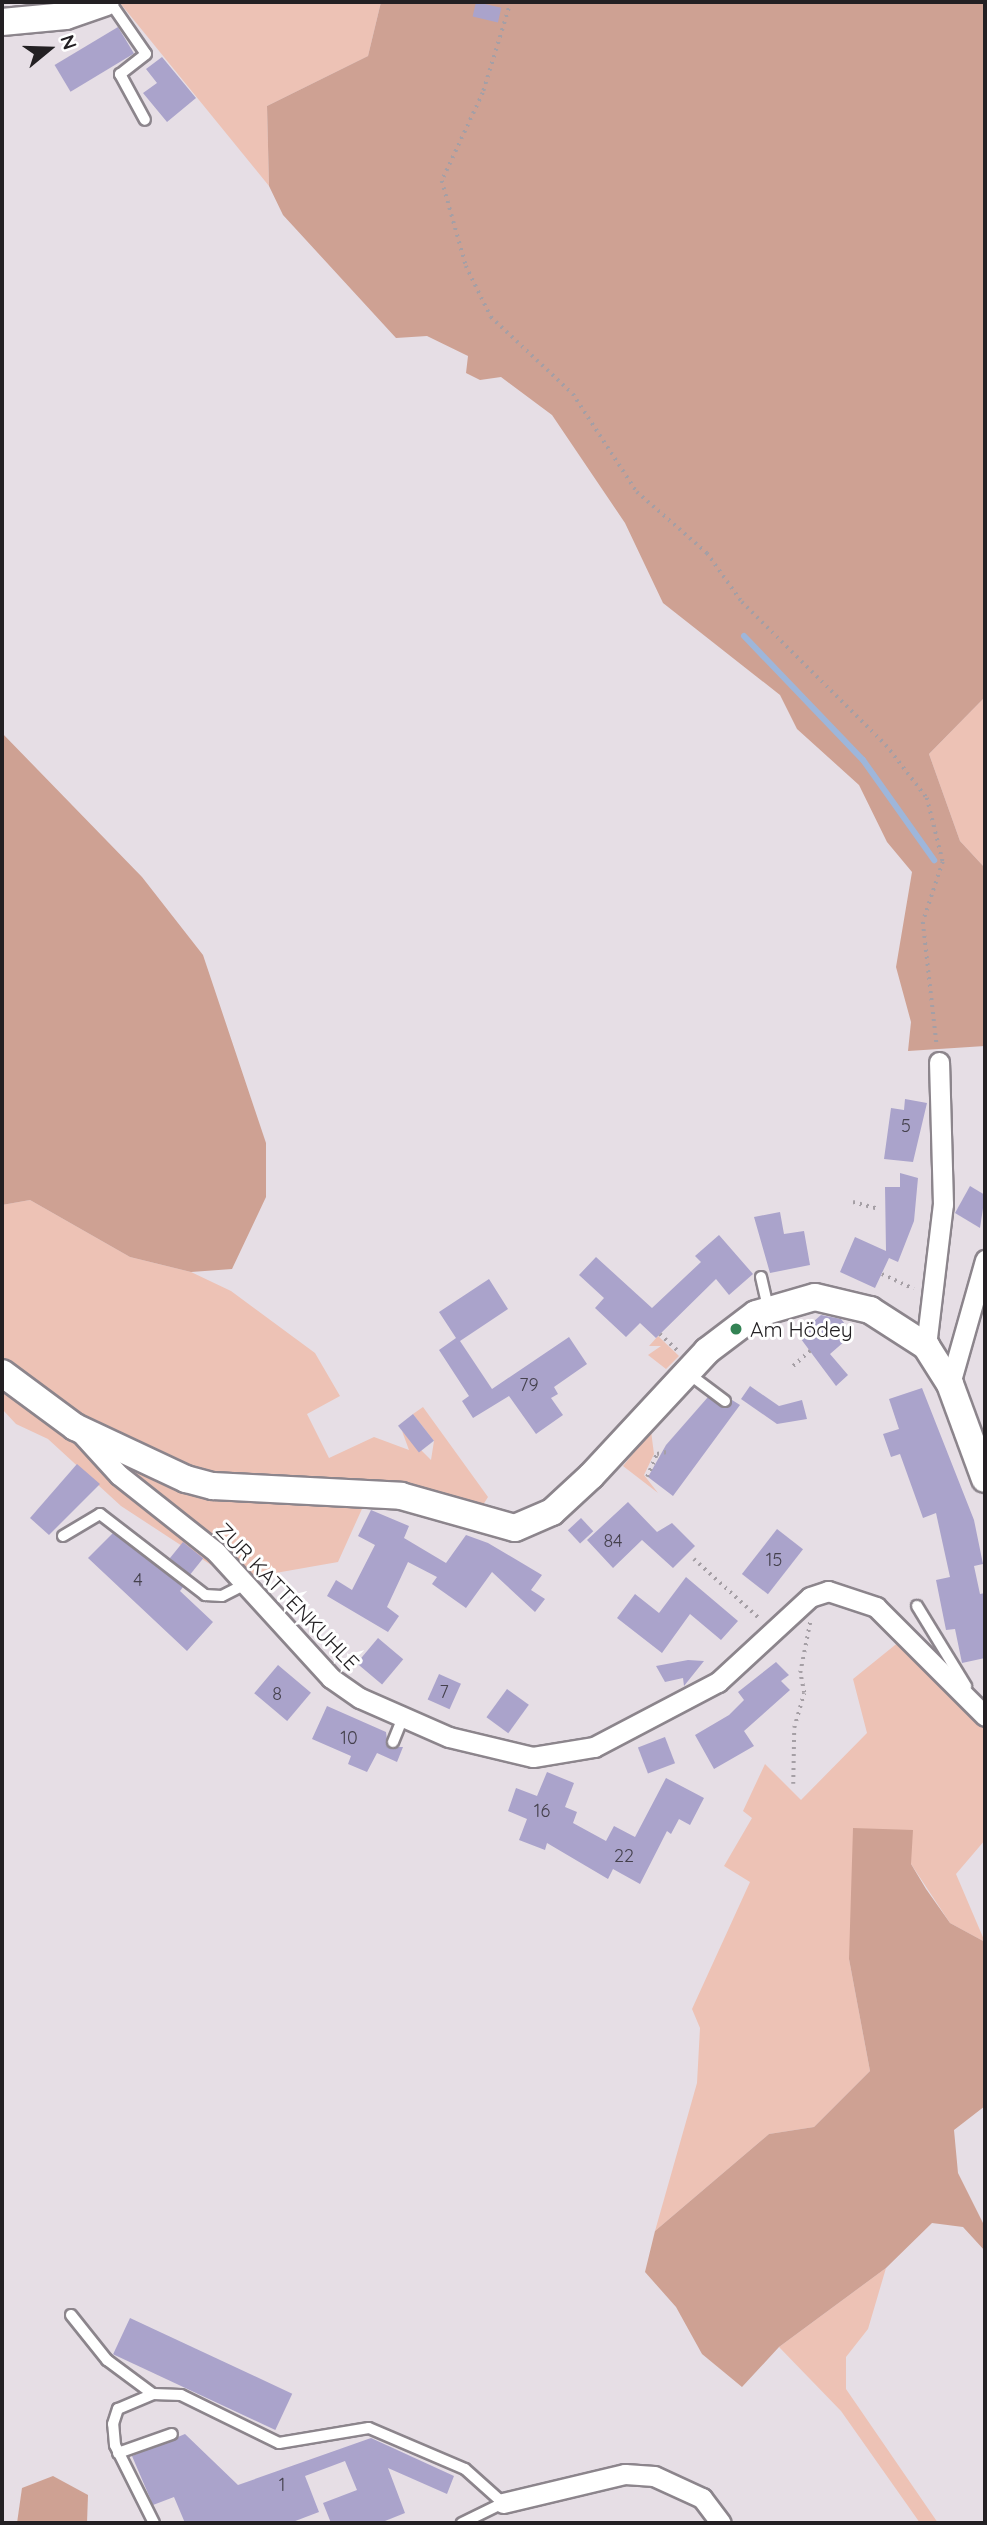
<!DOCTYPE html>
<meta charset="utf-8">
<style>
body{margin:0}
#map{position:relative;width:987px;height:2525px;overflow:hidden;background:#e6dee5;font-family:Quicksand,sans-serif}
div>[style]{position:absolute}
.green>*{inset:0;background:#edc2b5}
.forest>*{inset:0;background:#cea193}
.stream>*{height:6px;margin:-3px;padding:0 3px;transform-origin:3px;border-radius:3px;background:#9eb6da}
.building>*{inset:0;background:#aaa3cb;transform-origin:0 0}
.path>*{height:3.5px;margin-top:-1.75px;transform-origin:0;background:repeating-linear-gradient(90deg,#a59fa5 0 2px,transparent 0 7px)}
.roads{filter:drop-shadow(2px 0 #8c858c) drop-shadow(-2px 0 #8c858c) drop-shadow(0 2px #8c858c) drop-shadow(0 -2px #8c858c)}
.lane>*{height:10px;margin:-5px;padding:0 5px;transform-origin:5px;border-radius:5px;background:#fff}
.street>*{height:19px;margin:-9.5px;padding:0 9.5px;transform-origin:9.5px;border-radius:9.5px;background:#fff}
.secondary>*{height:26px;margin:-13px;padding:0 13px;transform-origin:13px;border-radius:13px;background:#fff}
.dots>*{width:19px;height:19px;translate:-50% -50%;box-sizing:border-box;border:4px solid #fff;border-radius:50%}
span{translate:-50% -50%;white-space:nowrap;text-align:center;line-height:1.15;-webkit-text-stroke:6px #fff;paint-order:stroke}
.number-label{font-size:18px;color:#45414d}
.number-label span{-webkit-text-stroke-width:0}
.poi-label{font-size:21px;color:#232023}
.left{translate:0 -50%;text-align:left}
.street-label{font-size:21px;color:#232023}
.frame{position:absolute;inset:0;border:4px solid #232023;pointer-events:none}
.north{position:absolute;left:14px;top:14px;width:70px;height:70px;-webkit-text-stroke:5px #fff;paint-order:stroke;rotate:71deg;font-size:19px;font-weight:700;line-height:28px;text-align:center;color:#232023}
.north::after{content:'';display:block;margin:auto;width:24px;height:32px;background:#232023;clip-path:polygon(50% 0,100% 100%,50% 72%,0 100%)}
</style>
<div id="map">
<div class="green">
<i style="clip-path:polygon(381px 2px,368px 56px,267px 106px,269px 186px,120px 3px)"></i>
<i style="clip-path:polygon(985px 697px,985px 868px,960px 841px,929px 754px)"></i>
<i style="clip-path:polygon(30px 1200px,130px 1257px,191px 1272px,231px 1291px,315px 1353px,340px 1396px,307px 1414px,329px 1458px,374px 1437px,409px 1450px,402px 1431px,431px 1460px,434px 1441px,413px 1414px,423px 1407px,488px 1497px,481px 1508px,215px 1478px,51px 1406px,2px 1360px,2px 1205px)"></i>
<i style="clip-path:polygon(658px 1336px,679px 1356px,666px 1369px,648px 1355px,661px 1346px,649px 1346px)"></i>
<i style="clip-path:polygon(2px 1386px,64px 1429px,107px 1478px,231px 1578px,121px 1506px,48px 1439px,16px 1424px,2px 1409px)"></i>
<i style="clip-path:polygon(651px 1431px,654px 1454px,644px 1475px,658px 1493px,623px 1466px)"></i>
<i style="clip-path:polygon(106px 1453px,162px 1477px,366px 1500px,338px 1562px,252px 1577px)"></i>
<i style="clip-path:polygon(900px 1641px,985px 1728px,985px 1840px,956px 1874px,985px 1942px,950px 1923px,911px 1864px,849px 1959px,870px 2071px,814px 2127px,769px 2134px,655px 2231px,697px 2083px,700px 2028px,692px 2009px,750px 1882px,724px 1866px,752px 1818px,743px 1811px,765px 1764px,801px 1800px,867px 1733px,853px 1679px)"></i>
<i style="clip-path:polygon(886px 2268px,868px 2329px,846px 2357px,846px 2389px,938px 2523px,920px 2523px,841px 2411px,779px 2347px)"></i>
</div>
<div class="forest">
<i style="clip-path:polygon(381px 2px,985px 2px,985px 697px,929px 754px,960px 841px,985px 868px,985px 1046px,908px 1051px,911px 1022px,896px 967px,912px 872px,887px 842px,859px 785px,797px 729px,780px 695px,663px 603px,625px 523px,552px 415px,501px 377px,480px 380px,466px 373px,468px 356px,427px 336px,396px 338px,283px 215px,269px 186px,267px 106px,368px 56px)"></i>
<i style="clip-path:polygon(2px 733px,142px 877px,203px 955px,266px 1143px,266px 1197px,232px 1269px,191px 1272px,130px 1257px,30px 1200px,2px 1205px)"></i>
<i style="clip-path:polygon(853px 1828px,913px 1830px,911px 1864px,926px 1889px,950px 1923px,985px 1942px,985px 2106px,954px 2130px,958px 2173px,985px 2227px,985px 2251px,963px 2227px,932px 2223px,886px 2268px,779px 2347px,742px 2387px,702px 2354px,676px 2307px,645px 2272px,655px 2231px,769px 2134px,814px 2127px,870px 2071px,849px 1959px)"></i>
<i style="clip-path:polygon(53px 2476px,88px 2495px,87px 2523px,17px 2523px,22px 2488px)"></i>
</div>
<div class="stream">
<i style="left:744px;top:636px;width:172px;rotate:46.2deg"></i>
<i style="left:863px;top:760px;width:123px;rotate:54.6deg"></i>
</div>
<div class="building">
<i style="left:476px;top:2px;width:26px;height:15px;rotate:13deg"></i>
<i style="left:118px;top:27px;width:31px;height:74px;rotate:59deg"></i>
<i style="clip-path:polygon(162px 57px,196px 98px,167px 122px,143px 93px,157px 83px,146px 69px)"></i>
<i style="clip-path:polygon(905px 1099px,927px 1103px,913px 1162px,884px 1159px,891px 1108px,904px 1110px)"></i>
<i style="clip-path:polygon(900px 1173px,918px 1178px,914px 1221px,898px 1262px,889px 1258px,875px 1288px,840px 1272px,855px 1237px,886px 1251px,885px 1187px,900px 1187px)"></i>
<i style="clip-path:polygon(970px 1186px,985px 1195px,980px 1228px,955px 1213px)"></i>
<i style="clip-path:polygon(780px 1212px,784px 1234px,804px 1231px,810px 1265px,770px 1273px,754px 1217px)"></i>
<i style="clip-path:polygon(719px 1235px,753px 1274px,729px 1295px,716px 1279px,656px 1338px,640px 1323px,626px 1337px,595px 1308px,604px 1298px,579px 1275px,596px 1257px,652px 1308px,701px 1262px,695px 1256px)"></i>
<i style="clip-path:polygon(489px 1279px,508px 1309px,460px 1341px,492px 1389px,569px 1337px,587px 1364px,554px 1387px,558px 1394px,551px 1398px,563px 1415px,536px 1434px,509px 1396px,473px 1418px,462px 1401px,469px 1396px,439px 1350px,456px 1338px,439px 1312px)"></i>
<i style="clip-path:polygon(821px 1315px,841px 1319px,853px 1334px,830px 1354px,848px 1375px,836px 1386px,798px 1335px)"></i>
<i style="clip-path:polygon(750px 1386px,779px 1406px,802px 1400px,807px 1419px,777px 1424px,741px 1399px)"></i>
<i style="clip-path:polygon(922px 1388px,974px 1520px,983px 1564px,974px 1566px,980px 1594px,985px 1593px,985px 1658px,962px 1663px,955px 1629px,946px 1630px,936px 1580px,950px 1577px,936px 1513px,923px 1518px,900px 1454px,891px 1457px,883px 1434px,899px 1429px,889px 1399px)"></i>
<i style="clip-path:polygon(708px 1397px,723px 1408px,732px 1400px,740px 1405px,673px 1496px,648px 1477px,666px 1445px)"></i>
<i style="left:413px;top:1414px;width:34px;height:19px;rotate:52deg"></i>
<i style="clip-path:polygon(77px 1464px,100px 1484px,49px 1535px,30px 1518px)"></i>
<i style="clip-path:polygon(628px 1502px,657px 1532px,672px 1523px,695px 1546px,673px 1568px,642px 1540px,613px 1568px,587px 1540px)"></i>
<i style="clip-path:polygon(371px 1510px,409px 1526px,404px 1538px,446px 1563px,466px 1535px,488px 1543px,542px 1575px,531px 1590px,545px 1599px,535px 1612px,492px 1572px,466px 1608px,432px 1584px,437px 1577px,408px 1562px,387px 1607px,399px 1616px,388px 1632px,327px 1596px,336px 1580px,352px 1590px,375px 1545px,358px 1536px)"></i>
<i style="left:581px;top:1518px;width:18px;height:18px;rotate:47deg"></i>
<i style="left:777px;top:1529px;width:33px;height:57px;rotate:38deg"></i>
<i style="clip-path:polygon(113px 1533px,183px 1587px,180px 1591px,213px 1622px,187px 1651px,88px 1558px)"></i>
<i style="left:183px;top:1542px;width:26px;height:21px;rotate:39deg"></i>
<i style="clip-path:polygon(686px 1577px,738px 1621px,721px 1640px,690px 1614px,662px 1653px,617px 1618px,635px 1594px,659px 1613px)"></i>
<i style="left:378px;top:1638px;width:33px;height:33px;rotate:40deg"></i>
<i style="clip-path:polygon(688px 1660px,704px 1661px,684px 1686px,683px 1678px,665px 1682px,656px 1666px)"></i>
<i style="clip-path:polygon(776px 1662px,789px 1675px,781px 1681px,790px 1690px,744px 1731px,754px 1746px,714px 1769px,695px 1735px,729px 1715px,744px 1700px,738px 1692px)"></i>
<i style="left:278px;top:1665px;width:43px;height:37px;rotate:40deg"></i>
<i style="left:439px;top:1674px;width:24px;height:28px;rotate:24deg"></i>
<i style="left:507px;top:1689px;width:27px;height:35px;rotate:36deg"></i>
<i style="clip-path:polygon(327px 1706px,386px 1732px,388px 1747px,403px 1747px,397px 1762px,377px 1753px,367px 1772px,348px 1764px,351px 1756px,312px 1739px)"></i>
<i style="left:665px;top:1737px;width:28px;height:29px;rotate:69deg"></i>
<i style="clip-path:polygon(547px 1772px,574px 1783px,565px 1807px,577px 1812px,573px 1823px,606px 1841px,614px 1826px,635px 1837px,666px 1778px,704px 1798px,690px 1825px,679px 1819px,671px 1834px,667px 1831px,640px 1884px,613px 1869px,608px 1879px,547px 1843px,545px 1850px,519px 1840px,527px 1819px,508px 1811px,516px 1788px,537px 1796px)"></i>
<i style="left:130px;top:2318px;width:179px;height:40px;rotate:25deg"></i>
<i style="clip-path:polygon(185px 2434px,238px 2485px,371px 2438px,454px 2476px,447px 2494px,388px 2468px,405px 2513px,380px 2523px,331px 2523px,323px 2503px,357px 2490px,345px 2461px,305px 2476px,319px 2512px,290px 2523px,185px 2523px,174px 2497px,153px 2505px,132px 2456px)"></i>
</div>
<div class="path">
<i style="left:511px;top:2px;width:95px;rotate:107.1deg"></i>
<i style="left:483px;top:93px;width:97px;rotate:115deg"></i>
<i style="left:442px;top:181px;width:88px;rotate:74.2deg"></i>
<i style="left:466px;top:266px;width:57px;rotate:63.9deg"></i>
<i style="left:491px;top:317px;width:112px;rotate:43.2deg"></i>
<i style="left:573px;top:394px;width:117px;rotate:56.9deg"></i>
<i style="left:637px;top:492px;width:93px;rotate:41.1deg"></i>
<i style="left:707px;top:553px;width:60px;rotate:54.5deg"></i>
<i style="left:742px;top:602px;width:203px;rotate:44.8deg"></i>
<i style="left:886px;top:745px;width:67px;rotate:52.3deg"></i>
<i style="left:927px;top:798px;width:66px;rotate:76deg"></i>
<i style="left:943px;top:862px;width:63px;rotate:108.4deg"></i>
<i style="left:923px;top:922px;width:125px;rotate:83.6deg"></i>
<i style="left:853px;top:1202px;width:24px;rotate:15deg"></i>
<i style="left:882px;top:1274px;width:35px;rotate:25deg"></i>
<i style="left:660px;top:1334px;width:26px;rotate:43deg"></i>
<i style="left:793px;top:1366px;width:24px;rotate:-42deg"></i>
<i style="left:647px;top:1477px;width:25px;rotate:-67deg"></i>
<i style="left:657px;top:1454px;width:10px;rotate:-11deg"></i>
<i style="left:694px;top:1559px;width:89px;rotate:42.3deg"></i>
<i style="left:793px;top:1784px;width:56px;rotate:-89deg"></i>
<i style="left:794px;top:1728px;width:36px;rotate:-74deg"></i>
<i style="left:804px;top:1693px;width:20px;rotate:-101deg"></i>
<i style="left:800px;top:1673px;width:52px;rotate:-78.9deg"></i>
</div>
<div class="roads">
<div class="lane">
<i style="left:110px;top:2px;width:63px;rotate:55.3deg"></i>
<i style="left:146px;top:54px;width:33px;rotate:142deg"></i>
<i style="left:120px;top:74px;width:52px;rotate:61.5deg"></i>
<i style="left:761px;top:1277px;width:32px;rotate:77deg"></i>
<i style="left:689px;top:1374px;width:45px;rotate:36.9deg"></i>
<i style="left:63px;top:1536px;width:43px;rotate:-30.7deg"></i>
<i style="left:100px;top:1514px;width:133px;rotate:37.6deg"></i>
<i style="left:205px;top:1595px;width:17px;rotate:3deg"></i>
<i style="left:222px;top:1596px;width:27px;rotate:-27deg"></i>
<i style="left:917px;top:1606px;width:94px;rotate:58.5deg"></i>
<i style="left:393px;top:1742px;width:27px;rotate:-68deg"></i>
<i style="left:71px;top:2315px;width:58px;rotate:51.3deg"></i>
<i style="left:107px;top:2360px;width:57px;rotate:36.5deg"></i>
<i style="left:118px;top:2453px;width:57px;rotate:-19.4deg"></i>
<i style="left:154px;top:2523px;width:87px;rotate:-116.6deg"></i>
<i style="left:115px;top:2445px;width:21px;rotate:-95deg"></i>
<i style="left:113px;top:2424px;width:16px;rotate:-72deg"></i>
<i style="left:118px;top:2409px;width:38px;rotate:-23deg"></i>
<i style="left:153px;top:2394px;width:28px;rotate:2deg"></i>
<i style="left:181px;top:2395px;width:109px;rotate:26.1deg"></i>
<i style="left:279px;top:2443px;width:91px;rotate:-9.5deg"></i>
<i style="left:369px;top:2428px;width:104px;rotate:23.1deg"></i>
<i style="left:465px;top:2469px;width:51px;rotate:41.8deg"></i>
<i style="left:503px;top:2503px;width:46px;rotate:154deg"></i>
</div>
<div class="street">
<i style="left:926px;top:1346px;width:143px;rotate:-83.2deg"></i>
<i style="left:943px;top:1204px;width:142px;rotate:-91.6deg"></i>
<i style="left:950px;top:1384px;width:129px;rotate:-74.2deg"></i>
<i style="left:78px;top:1430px;width:61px;rotate:47.7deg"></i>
<i style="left:119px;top:1475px;width:124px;rotate:38.4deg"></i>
<i style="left:216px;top:1552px;width:171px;rotate:47.6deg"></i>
<i style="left:331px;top:1678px;width:35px;rotate:35deg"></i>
<i style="left:360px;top:1698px;width:97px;rotate:23.7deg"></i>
<i style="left:449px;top:1737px;width:86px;rotate:13.4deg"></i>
<i style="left:533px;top:1757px;width:62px;rotate:-9.3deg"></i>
<i style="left:594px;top:1747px;width:140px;rotate:-27.7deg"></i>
<i style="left:718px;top:1682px;width:125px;rotate:-42.7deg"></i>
<i style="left:810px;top:1597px;width:19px;rotate:-18deg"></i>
<i style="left:828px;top:1591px;width:51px;rotate:18.4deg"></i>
<i style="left:876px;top:1607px;width:154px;rotate:45deg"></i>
<i style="left:503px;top:2503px;width:125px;rotate:-13.4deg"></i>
<i style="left:625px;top:2474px;width:29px;rotate:4deg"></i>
<i style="left:654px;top:2476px;width:53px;rotate:24.6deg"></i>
<i style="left:702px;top:2498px;width:31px;rotate:53deg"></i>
</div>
<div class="secondary">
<i style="left:2px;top:22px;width:64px;rotate:-5.4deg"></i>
<i style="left:66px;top:16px;width:42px;rotate:-19.3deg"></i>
<i style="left:2px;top:1373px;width:91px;rotate:36.5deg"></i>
<i style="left:75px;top:1427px;width:123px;rotate:25.1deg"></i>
<i style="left:186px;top:1479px;width:28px;rotate:15deg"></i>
<i style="left:213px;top:1486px;width:188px;rotate:3deg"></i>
<i style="left:401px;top:1496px;width:118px;rotate:15.7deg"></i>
<i style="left:515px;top:1528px;width:40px;rotate:-23.4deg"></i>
<i style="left:552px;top:1512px;width:53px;rotate:-42.7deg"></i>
<i style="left:591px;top:1476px;width:171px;rotate:-47.1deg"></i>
<i style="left:707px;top:1351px;width:61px;rotate:-37.1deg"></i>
<i style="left:756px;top:1314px;width:61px;rotate:-16.1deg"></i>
<i style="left:815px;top:1297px;width:57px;rotate:13.3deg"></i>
<i style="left:870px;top:1310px;width:67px;rotate:32.7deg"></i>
<i style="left:926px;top:1346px;width:45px;rotate:57.7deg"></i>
<i style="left:950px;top:1384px;width:101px;rotate:69.8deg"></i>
</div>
</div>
<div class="dots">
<i style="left:736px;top:1329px;background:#338354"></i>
</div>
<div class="number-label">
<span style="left:906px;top:1126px">5</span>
<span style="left:529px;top:1385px">79</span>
<span style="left:613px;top:1541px">84</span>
<span style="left:774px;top:1560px">15</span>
<span style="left:138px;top:1580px">4</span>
<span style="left:444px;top:1692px">7</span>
<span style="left:277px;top:1694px">8</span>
<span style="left:349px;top:1738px">10</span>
<span style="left:542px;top:1811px">16</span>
<span style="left:624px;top:1856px">22</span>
<span style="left:282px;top:2485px">1</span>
</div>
<div class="poi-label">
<span class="left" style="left:750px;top:1329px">Am Hödey</span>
</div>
<div class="street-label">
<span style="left:288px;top:1596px;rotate:46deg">ZUR KATTENKUHLE</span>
</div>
<div class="frame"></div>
<div class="north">N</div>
</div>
